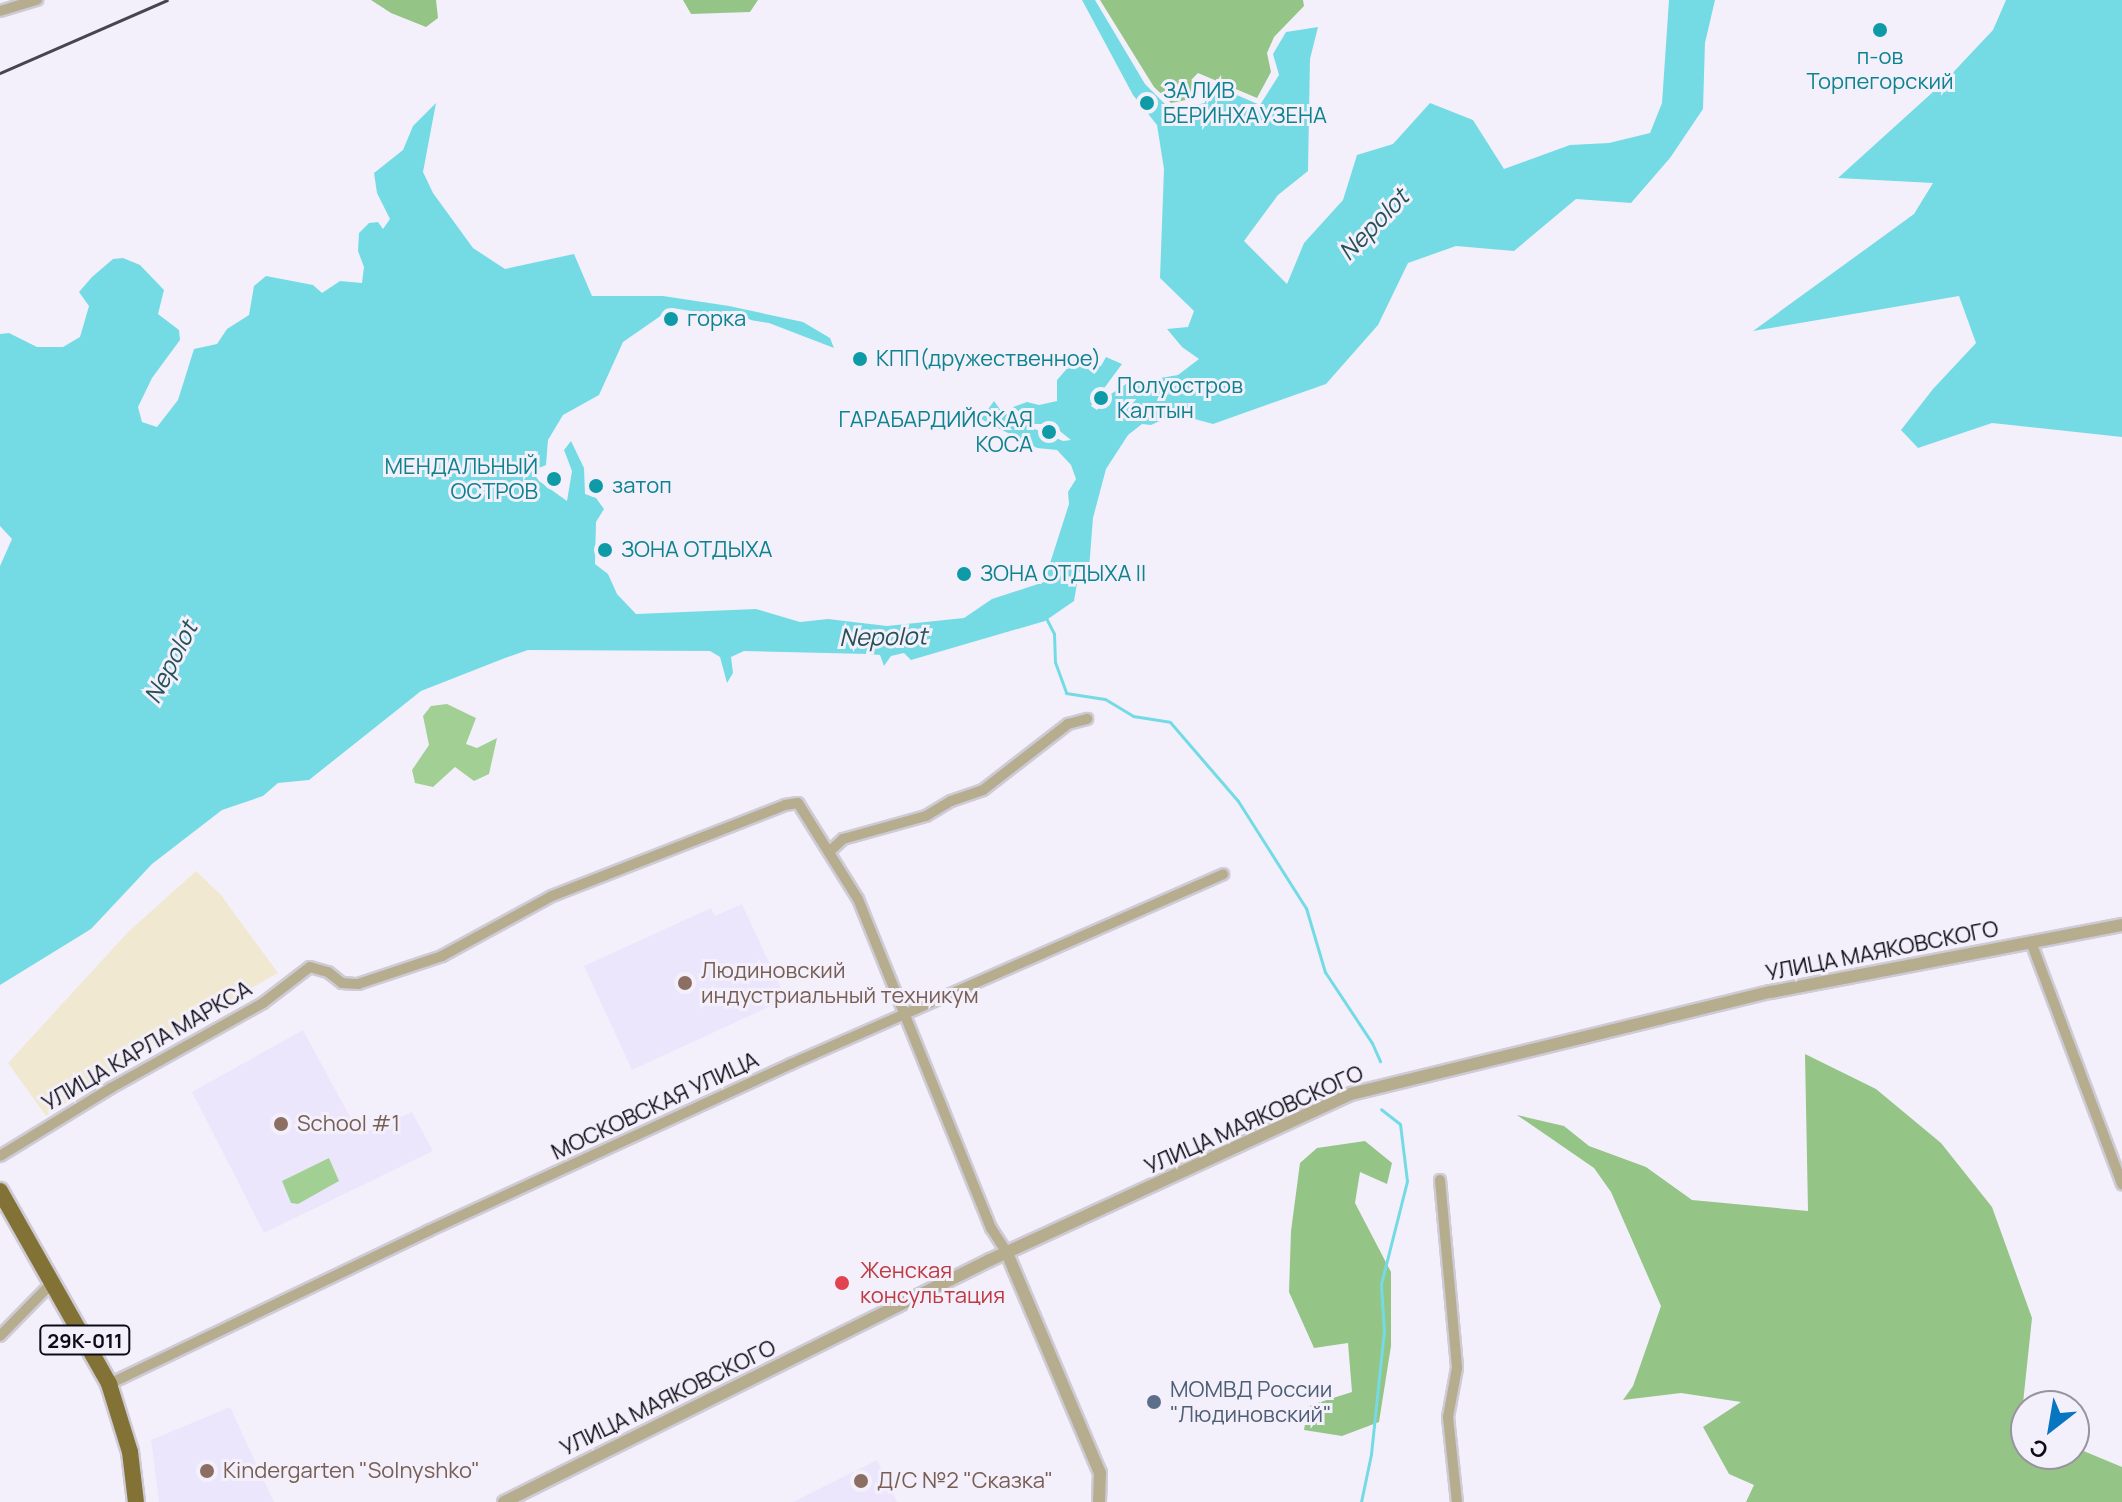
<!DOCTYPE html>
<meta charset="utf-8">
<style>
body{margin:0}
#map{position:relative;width:2122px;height:1502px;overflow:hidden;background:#f3f0fc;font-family:Manrope,sans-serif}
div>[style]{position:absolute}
.industrial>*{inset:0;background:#f1e8d2}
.built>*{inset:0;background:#ece6fc}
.green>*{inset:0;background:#a2d094}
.forest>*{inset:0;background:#95c487}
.water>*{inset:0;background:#74dbe5}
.stream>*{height:3px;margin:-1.5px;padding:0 1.5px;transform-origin:1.5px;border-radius:1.5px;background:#74dbe5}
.roads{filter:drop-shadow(2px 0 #cecbd7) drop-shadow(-2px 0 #cecbd7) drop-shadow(0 2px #cecbd7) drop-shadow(0 -2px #cecbd7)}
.minor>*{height:10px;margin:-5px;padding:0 5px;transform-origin:5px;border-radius:5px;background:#b6ad8e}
.tertiary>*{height:12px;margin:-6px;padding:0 6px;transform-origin:6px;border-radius:6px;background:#b6ad8e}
.primary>*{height:16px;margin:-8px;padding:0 8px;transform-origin:8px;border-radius:8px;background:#837236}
.rail>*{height:3px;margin:-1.5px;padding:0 1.5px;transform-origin:1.5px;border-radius:1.5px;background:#48454f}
.dots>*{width:22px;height:22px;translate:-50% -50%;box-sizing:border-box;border:4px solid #f3f0fc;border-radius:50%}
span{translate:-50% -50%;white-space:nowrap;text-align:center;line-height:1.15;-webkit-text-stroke:6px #f3f0fc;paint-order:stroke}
.shield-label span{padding:2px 6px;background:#f3f0fc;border:2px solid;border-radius:6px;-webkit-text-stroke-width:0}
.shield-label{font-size:20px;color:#0d0b14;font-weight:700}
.culture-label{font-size:22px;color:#0d838f}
.left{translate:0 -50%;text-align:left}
.right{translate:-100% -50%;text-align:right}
.street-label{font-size:22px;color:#0d0b14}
.education-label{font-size:22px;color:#785e54}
.health-label{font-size:22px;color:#be3a42}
.service-label{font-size:22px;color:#4e5e75}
.water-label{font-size:24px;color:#245256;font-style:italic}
.north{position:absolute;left:2010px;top:1390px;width:80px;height:80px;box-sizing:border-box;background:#f3f0fc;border:2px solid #97949f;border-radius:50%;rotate:211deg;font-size:22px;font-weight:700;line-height:32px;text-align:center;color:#0d0b14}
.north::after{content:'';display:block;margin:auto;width:28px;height:36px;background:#0775c0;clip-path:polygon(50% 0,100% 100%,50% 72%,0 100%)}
</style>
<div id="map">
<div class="industrial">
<i style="clip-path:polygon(196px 871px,221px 895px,278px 973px,175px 1032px,46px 1116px,8px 1063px,128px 932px)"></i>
</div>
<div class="built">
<i style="clip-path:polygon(742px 904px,786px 999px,632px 1070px,584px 966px,711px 908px,715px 916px)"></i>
<i style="clip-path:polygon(303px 1030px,360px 1135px,412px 1112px,433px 1151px,264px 1233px,192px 1092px)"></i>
<i style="clip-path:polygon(230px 1407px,274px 1502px,159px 1502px,151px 1440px)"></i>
<i style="clip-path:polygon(877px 1460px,897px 1502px,793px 1502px)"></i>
</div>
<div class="green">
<i style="clip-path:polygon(447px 704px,476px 718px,466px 744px,477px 748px,497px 738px,489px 774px,474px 781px,455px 767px,433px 787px,415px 783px,412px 770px,429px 745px,423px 716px,431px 706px)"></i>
<i style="clip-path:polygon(329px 1158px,339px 1181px,298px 1204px,291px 1203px,282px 1181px)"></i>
</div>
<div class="forest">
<i style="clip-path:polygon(371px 0,436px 0,438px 18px,426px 27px,391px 13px)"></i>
<i style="clip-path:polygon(683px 0,758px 0,750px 12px,691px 14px)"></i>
<i style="clip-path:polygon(1100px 0,1303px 0,1304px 6px,1274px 37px,1267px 53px,1271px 72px,1257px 98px,1198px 73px,1192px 79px,1196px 98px,1171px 103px,1154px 87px)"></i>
<i style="clip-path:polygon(1805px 1054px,1876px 1089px,1941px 1143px,1992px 1207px,2032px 1318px,2021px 1422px,2026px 1425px,2026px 1454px,2074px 1454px,2074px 1447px,2122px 1467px,2122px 1502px,1746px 1502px,1754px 1485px,1729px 1474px,1703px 1427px,1741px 1402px,1681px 1393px,1623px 1400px,1633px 1386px,1661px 1306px,1611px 1192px,1594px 1168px,1517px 1115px,1564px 1126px,1589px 1146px,1646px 1167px,1692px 1200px,1808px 1211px)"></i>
<i style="clip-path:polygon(1365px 1141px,1392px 1163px,1387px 1184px,1360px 1172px,1355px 1203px,1391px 1272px,1391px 1346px,1379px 1422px,1342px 1436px,1304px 1430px,1308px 1406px,1352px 1392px,1348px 1343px,1314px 1348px,1289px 1292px,1291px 1231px,1300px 1163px,1317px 1148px)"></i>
</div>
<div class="water">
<i style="clip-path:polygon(1082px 0,1095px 0,1145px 84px,1171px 110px,1205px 103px,1204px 81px,1260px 105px,1279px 75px,1273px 54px,1286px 32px,1318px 27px,1310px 59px,1308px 171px,1278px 195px,1244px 241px,1287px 284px,1304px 243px,1343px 200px,1357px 155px,1393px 144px,1430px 103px,1473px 120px,1504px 169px,1570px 145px,1609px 143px,1650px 133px,1662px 103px,1669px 0,1715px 0,1705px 43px,1703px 109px,1670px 158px,1631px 203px,1576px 199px,1514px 251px,1456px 246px,1408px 263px,1378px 325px,1326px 384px,1213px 424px,1191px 418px,1181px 411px,1151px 425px,1142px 424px,1128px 435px,1106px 469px,1093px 518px,1089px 569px,1079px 572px,1074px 601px,1045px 621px,911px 660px,904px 653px,891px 656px,884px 666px,880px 655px,869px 654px,744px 651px,731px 657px,733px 673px,727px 683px,720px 657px,710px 651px,528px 650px,505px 658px,421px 691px,309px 780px,278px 783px,263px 796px,222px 810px,152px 864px,91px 929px,0 985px,0 566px,12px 539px,0 526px,0 334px,9px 333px,37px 347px,63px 347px,80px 337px,89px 306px,79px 292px,92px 277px,113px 259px,123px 258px,140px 265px,164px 290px,158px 314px,179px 330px,180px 340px,152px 378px,138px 407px,142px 422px,157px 427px,178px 400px,194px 349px,217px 344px,227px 329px,249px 315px,254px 286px,266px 276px,313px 285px,322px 293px,340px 281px,362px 283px,364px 267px,358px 251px,359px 233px,369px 223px,378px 222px,383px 229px,390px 219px,377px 193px,374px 173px,403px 150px,413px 126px,436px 103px,423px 172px,433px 193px,473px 248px,505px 269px,574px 254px,592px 296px,663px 296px,729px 306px,803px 322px,830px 338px,834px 348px,769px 323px,672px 308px,623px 342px,599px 395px,563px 415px,548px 440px,546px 465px,532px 471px,539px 481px,567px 501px,572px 471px,564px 450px,571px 441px,584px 468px,585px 494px,596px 498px,604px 509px,596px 522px,595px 564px,608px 574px,617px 594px,636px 614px,756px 609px,800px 622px,828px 619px,887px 626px,964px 618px,992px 599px,1044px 582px,1069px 504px,1068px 492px,1076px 479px,1071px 465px,1057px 450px,1037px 448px,981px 419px,994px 401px,1002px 412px,1030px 427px,1063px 441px,1071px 440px,1051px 424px,1035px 424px,1013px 407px,1027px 402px,1039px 405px,1057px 401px,1057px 380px,1078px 356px,1087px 365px,1101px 366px,1106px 357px,1122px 364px,1091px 406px,1097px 410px,1105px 398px,1126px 384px,1178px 375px,1199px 359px,1182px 347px,1167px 329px,1188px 327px,1194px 311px,1160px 278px,1164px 169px,1157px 125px,1133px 95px)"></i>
<i style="clip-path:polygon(2006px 0,2122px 0,2122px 437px,1992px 423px,1918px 448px,1901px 430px,1933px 389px,1976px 343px,1959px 296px,1753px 331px,1914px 214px,1933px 183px,1838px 178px,1944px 82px,1993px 30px)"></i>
</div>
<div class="stream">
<i style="left:1046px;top:618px;width:18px;rotate:63deg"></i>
<i style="left:1054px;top:634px;width:28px;rotate:88deg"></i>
<i style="left:1055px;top:662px;width:33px;rotate:70deg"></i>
<i style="left:1066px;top:693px;width:39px;rotate:9deg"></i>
<i style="left:1105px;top:699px;width:33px;rotate:31deg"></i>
<i style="left:1133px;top:716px;width:37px;rotate:9deg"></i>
<i style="left:1170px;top:722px;width:104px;rotate:49.3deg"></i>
<i style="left:1238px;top:801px;width:127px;rotate:57.6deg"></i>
<i style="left:1306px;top:908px;width:67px;rotate:73.5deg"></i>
<i style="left:1325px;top:972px;width:85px;rotate:56.5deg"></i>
<i style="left:1372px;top:1043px;width:20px;rotate:66deg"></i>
<i style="left:1361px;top:1502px;width:49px;rotate:-78.2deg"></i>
<i style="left:1371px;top:1454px;width:124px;rotate:-84deg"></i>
<i style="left:1384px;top:1331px;width:47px;rotate:-93.7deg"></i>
<i style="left:1381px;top:1284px;width:106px;rotate:-75.8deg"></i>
<i style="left:1407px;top:1181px;width:57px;rotate:-97deg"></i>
<i style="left:1400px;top:1124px;width:24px;rotate:-142deg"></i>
</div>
<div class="roads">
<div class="minor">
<i style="left:0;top:11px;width:39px;rotate:-17deg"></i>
<i style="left:829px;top:852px;width:19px;rotate:-43deg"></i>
<i style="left:843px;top:839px;width:86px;rotate:-15.5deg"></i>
<i style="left:926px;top:816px;width:29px;rotate:-31deg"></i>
<i style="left:951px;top:801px;width:34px;rotate:-19deg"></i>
<i style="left:983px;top:790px;width:108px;rotate:-37.8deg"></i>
<i style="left:1068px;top:724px;width:20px;rotate:-15deg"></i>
<i style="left:2031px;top:942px;width:259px;rotate:69.4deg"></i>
<i style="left:0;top:1156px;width:130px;rotate:-31.5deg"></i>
<i style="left:111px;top:1088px;width:174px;rotate:-29.2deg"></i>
<i style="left:263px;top:1003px;width:59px;rotate:-37.5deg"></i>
<i style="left:310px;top:967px;width:19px;rotate:16deg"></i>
<i style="left:328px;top:972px;width:18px;rotate:38deg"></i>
<i style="left:342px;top:983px;width:16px;rotate:4deg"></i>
<i style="left:358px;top:984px;width:89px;rotate:-18.4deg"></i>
<i style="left:442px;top:956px;width:125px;rotate:-28.6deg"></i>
<i style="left:552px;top:896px;width:250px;rotate:-21.3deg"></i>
<i style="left:785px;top:805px;width:13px;rotate:-9deg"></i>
<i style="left:798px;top:803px;width:113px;rotate:58deg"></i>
<i style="left:858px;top:899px;width:355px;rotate:68deg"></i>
<i style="left:991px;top:1228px;width:30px;rotate:57deg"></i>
<i style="left:1440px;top:1180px;width:189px;rotate:84.8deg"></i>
<i style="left:1457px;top:1368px;width:50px;rotate:100.4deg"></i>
<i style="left:1448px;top:1417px;width:85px;rotate:84deg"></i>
<i style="left:0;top:1336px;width:70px;rotate:-45.6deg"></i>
<i style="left:49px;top:1286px;width:7px;rotate:16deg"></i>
<i style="left:109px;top:1384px;width:354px;rotate:-25.6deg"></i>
<i style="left:428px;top:1231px;width:400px;rotate:-24.7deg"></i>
<i style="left:791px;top:1064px;width:472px;rotate:-23.7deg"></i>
</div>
<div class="tertiary">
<i style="left:1007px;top:1253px;width:239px;rotate:67.1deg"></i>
<i style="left:1100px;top:1473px;width:29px;rotate:92deg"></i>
<i style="left:504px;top:1502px;width:543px;rotate:-26.47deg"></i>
<i style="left:990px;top:1260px;width:397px;rotate:-24.7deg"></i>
<i style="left:1351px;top:1094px;width:432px;rotate:-13.7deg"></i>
<i style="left:1771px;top:992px;width:357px;rotate:-10.8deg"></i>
</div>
<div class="primary">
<i style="left:0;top:1191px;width:222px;rotate:60.5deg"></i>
<i style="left:109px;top:1384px;width:71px;rotate:72.8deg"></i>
<i style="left:130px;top:1452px;width:50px;rotate:83.2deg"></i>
</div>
</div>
<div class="rail">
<i style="left:0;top:73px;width:182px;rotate:-23.6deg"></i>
</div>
<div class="dots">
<i style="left:1880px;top:30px;background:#0f9aa8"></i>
<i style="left:1147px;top:103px;background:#0f9aa8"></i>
<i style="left:671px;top:319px;background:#0f9aa8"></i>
<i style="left:860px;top:359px;background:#0f9aa8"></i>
<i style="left:1101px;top:398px;background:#0f9aa8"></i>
<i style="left:1049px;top:432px;background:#0f9aa8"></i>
<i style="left:554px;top:479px;background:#0f9aa8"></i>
<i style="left:596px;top:486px;background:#0f9aa8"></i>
<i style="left:605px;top:550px;background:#0f9aa8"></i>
<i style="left:964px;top:574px;background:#0f9aa8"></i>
<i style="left:685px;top:983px;background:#8d6e63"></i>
<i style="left:281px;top:1124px;background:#8d6e63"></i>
<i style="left:842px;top:1283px;background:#e0444e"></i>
<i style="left:1154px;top:1402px;background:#5c6f8a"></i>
<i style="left:207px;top:1471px;background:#8d6e63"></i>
<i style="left:861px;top:1481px;background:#8d6e63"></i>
</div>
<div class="shield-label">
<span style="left:85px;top:1340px">29К-011</span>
</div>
<div class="culture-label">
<span style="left:1880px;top:69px">п-ов<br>Торпегорский</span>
<span class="left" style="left:1163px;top:103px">ЗАЛИВ<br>БЕРИНХАУЗЕНА</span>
<span class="left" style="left:687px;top:319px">горка</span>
<span class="left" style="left:876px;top:359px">КПП(дружественное)</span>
<span class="left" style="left:1117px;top:398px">Полуостров<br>Калтын</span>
<span class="right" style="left:1033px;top:432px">ГАРАБАРДИЙСКАЯ<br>КОСА</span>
<span class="right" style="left:538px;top:479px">МЕНДАЛЬНЫЙ<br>ОСТРОВ</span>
<span class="left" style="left:612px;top:486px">затоп</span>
<span class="left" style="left:621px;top:550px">ЗОНА ОТДЫХА</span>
<span class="left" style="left:980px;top:574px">ЗОНА ОТДЫХА II</span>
</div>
<div class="street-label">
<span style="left:1882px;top:951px;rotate:-11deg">УЛИЦА МАЯКОВСКОГО</span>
<span style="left:147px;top:1046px;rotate:-30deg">УЛИЦА КАРЛА МАРКСА</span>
<span style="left:655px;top:1106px;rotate:-25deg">МОСКОВСКАЯ УЛИЦА</span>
<span style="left:1254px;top:1120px;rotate:-24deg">УЛИЦА МАЯКОВСКОГО</span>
<span style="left:668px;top:1398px;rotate:-26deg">УЛИЦА МАЯКОВСКОГО</span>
</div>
<div class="education-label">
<span class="left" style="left:701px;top:983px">Людиновский<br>индустриальный техникум</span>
<span class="left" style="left:297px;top:1124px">School #1</span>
<span class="left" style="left:223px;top:1471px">Kindergarten "Solnyshko"</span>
<span class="left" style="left:877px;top:1481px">Д/С №2 "Сказка"</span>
</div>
<div class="health-label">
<span class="left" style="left:860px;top:1283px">Женская<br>консультация</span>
</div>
<div class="service-label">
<span class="left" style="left:1170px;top:1402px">МОМВД России<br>"Людиновский"</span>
</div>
<div class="water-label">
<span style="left:1373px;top:224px;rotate:-46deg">Nepolot</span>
<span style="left:883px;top:636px;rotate:-1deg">Nepolot</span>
<span style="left:170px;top:662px;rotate:-63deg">Nepolot</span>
</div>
<div class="north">С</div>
</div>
